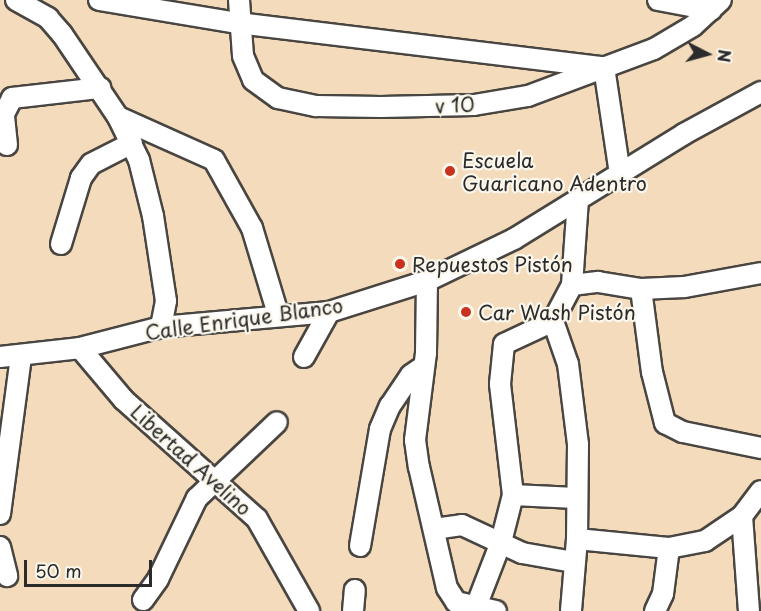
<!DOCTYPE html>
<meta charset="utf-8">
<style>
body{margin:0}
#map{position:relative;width:761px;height:611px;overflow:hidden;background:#f3dbbb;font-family:"Playpen Sans",sans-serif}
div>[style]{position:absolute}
.roads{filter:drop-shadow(2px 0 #494541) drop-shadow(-2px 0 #494541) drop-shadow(0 2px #494541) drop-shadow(0 -2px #494541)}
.street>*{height:20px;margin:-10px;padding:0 10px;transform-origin:10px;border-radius:10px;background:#fff}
.dots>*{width:16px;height:16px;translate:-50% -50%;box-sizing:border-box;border:3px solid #fbf7ec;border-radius:50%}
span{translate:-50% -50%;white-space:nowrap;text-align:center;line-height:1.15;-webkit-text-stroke:4.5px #fbf7ec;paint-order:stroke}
.street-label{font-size:20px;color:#2b2b2b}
.poi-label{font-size:20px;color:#2b2b2b}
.left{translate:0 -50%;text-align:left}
.north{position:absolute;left:677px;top:24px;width:60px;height:60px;-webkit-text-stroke:4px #fbf7ec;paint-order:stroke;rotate:96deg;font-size:16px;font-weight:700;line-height:24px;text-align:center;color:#2b2b2b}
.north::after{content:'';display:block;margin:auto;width:21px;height:27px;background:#2b2b2b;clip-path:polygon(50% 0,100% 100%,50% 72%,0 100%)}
.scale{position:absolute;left:24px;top:560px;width:128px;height:27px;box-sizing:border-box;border:3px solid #2b2b2b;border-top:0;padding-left:8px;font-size:18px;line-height:21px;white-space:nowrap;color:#2b2b2b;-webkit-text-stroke:4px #fbf7ec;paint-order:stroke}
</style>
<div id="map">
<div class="roads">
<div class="street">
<i style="left:16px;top:0;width:37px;rotate:29deg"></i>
<i style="left:48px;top:18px;width:21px;rotate:49deg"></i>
<i style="left:62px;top:34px;width:100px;rotate:56deg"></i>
<i style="left:118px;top:117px;width:105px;rotate:24.1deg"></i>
<i style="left:214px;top:160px;width:78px;rotate:60.8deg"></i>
<i style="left:252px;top:228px;width:90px;rotate:73.2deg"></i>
<i style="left:99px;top:0;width:141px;rotate:9.4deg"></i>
<i style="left:238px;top:23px;width:369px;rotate:6.9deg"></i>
<i style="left:604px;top:67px;width:108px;rotate:81.5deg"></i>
<i style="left:239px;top:0;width:56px;rotate:85.9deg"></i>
<i style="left:243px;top:56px;width:26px;rotate:67deg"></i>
<i style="left:253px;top:80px;width:31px;rotate:36deg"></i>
<i style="left:278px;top:98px;width:39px;rotate:12deg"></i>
<i style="left:316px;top:106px;width:65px;rotate:0.9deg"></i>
<i style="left:381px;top:107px;width:93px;rotate:-1.2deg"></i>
<i style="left:474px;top:105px;width:55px;rotate:-9.5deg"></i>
<i style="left:528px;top:96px;width:134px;rotate:-20.5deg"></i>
<i style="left:654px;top:49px;width:45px;rotate:-30.5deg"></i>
<i style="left:693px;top:26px;width:38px;rotate:-43deg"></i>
<i style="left:658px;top:0;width:54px;rotate:10.7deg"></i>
<i style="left:118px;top:117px;width:48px;rotate:64deg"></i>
<i style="left:139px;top:160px;width:58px;rotate:76deg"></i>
<i style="left:153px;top:216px;width:86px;rotate:81.3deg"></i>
<i style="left:166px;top:301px;width:26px;rotate:101deg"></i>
<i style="left:7px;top:145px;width:31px;rotate:-96deg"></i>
<i style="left:4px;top:114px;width:18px;rotate:-63deg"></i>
<i style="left:12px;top:98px;width:89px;rotate:-6.5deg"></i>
<i style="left:61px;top:244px;width:69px;rotate:-73.1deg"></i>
<i style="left:81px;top:178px;width:17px;rotate:-54deg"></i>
<i style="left:91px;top:164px;width:46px;rotate:-27.1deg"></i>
<i style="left:427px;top:281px;width:72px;rotate:90.8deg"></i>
<i style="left:426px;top:353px;width:88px;rotate:97.2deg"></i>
<i style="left:415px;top:440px;width:27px;rotate:82deg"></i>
<i style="left:419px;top:467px;width:124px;rotate:77deg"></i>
<i style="left:447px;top:588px;width:17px;rotate:57deg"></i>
<i style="left:456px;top:602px;width:41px;rotate:12.7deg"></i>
<i style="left:572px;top:285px;width:85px;rotate:-86deg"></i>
<i style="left:641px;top:289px;width:84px;rotate:82.5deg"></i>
<i style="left:652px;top:372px;width:53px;rotate:75.7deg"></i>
<i style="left:665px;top:423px;width:20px;rotate:27deg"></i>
<i style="left:683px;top:432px;width:80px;rotate:11.6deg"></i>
<i style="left:553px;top:321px;width:46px;rotate:70.8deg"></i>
<i style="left:568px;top:364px;width:81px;rotate:82.9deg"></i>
<i style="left:578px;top:444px;width:95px;rotate:90.6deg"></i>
<i style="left:577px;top:539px;width:72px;rotate:94.8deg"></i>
<i style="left:80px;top:348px;width:68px;rotate:49.8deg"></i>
<i style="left:124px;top:400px;width:178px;rotate:41.8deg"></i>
<i style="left:257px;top:519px;width:106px;rotate:60.5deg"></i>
<i style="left:0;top:357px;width:81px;rotate:-6.4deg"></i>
<i style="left:80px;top:348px;width:84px;rotate:-14.5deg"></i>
<i style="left:161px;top:327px;width:169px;rotate:-5.1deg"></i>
<i style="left:329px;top:312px;width:103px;rotate:-17.6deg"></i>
<i style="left:427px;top:281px;width:97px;rotate:-25.8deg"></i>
<i style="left:514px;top:239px;width:200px;rotate:-31.7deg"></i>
<i style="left:684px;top:134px;width:88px;rotate:-28.6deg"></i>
<i style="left:304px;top:357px;width:51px;rotate:-60.9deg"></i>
<i style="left:513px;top:495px;width:63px;rotate:2.7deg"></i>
<i style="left:0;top:514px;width:159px;rotate:-82.4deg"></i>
<i style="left:742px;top:516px;width:95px;rotate:85.8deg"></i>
<i style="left:434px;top:529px;width:28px;rotate:-8deg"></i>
<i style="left:462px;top:525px;width:66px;rotate:25deg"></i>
<i style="left:522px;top:553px;width:53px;rotate:9.8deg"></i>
<i style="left:577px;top:539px;width:92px;rotate:5.6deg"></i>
<i style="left:669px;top:548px;width:37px;rotate:-11deg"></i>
<i style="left:705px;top:541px;width:45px;rotate:-34deg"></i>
<i style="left:742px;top:516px;width:31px;rotate:-53deg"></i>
<i style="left:360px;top:546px;width:119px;rotate:-80.3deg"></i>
<i style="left:380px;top:429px;width:25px;rotate:-67deg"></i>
<i style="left:390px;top:406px;width:37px;rotate:-56deg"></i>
<i style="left:411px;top:375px;width:16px;rotate:-35deg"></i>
<i style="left:0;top:547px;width:30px;rotate:76deg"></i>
<i style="left:143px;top:600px;width:26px;rotate:-54deg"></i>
<i style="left:158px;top:579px;width:90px;rotate:-64.3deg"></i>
<i style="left:197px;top:498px;width:110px;rotate:-43.5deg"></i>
<i style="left:477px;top:604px;width:66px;rotate:-68.8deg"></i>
<i style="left:501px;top:542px;width:49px;rotate:-75.7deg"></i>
<i style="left:513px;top:495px;width:112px;rotate:-96.7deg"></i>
<i style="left:500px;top:384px;width:40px;rotate:-84.3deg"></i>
<i style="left:504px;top:344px;width:54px;rotate:-25.1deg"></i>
<i style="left:553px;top:321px;width:41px;rotate:-62.2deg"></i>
<i style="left:572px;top:285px;width:26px;rotate:-7deg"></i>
<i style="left:598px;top:282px;width:44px;rotate:9.2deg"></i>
<i style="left:641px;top:289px;width:43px;rotate:-2.7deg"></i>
<i style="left:684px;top:287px;width:78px;rotate:-10.3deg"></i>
<i style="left:353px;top:611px;width:21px;rotate:-85deg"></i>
<i style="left:655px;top:611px;width:19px;rotate:-65deg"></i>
<i style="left:663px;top:594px;width:46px;rotate:-82.6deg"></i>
</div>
</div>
<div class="dots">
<i style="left:450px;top:171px;background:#c8321e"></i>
<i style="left:400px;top:264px;background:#c8321e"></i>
<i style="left:466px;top:312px;background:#c8321e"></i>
</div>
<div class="street-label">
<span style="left:455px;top:105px;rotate:-3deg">v 10</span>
<span style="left:244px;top:319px;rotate:-8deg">Calle Enrique Blanco</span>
<span style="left:191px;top:460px;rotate:42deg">Libertad Avelino</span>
</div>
<div class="poi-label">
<span class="left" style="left:462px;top:172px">Escuela<br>Guaricano Adentro</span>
<span class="left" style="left:412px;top:264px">Repuestos Pistón</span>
<span class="left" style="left:478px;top:312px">Car Wash Pistón</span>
</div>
<div class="north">N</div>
<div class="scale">50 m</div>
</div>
